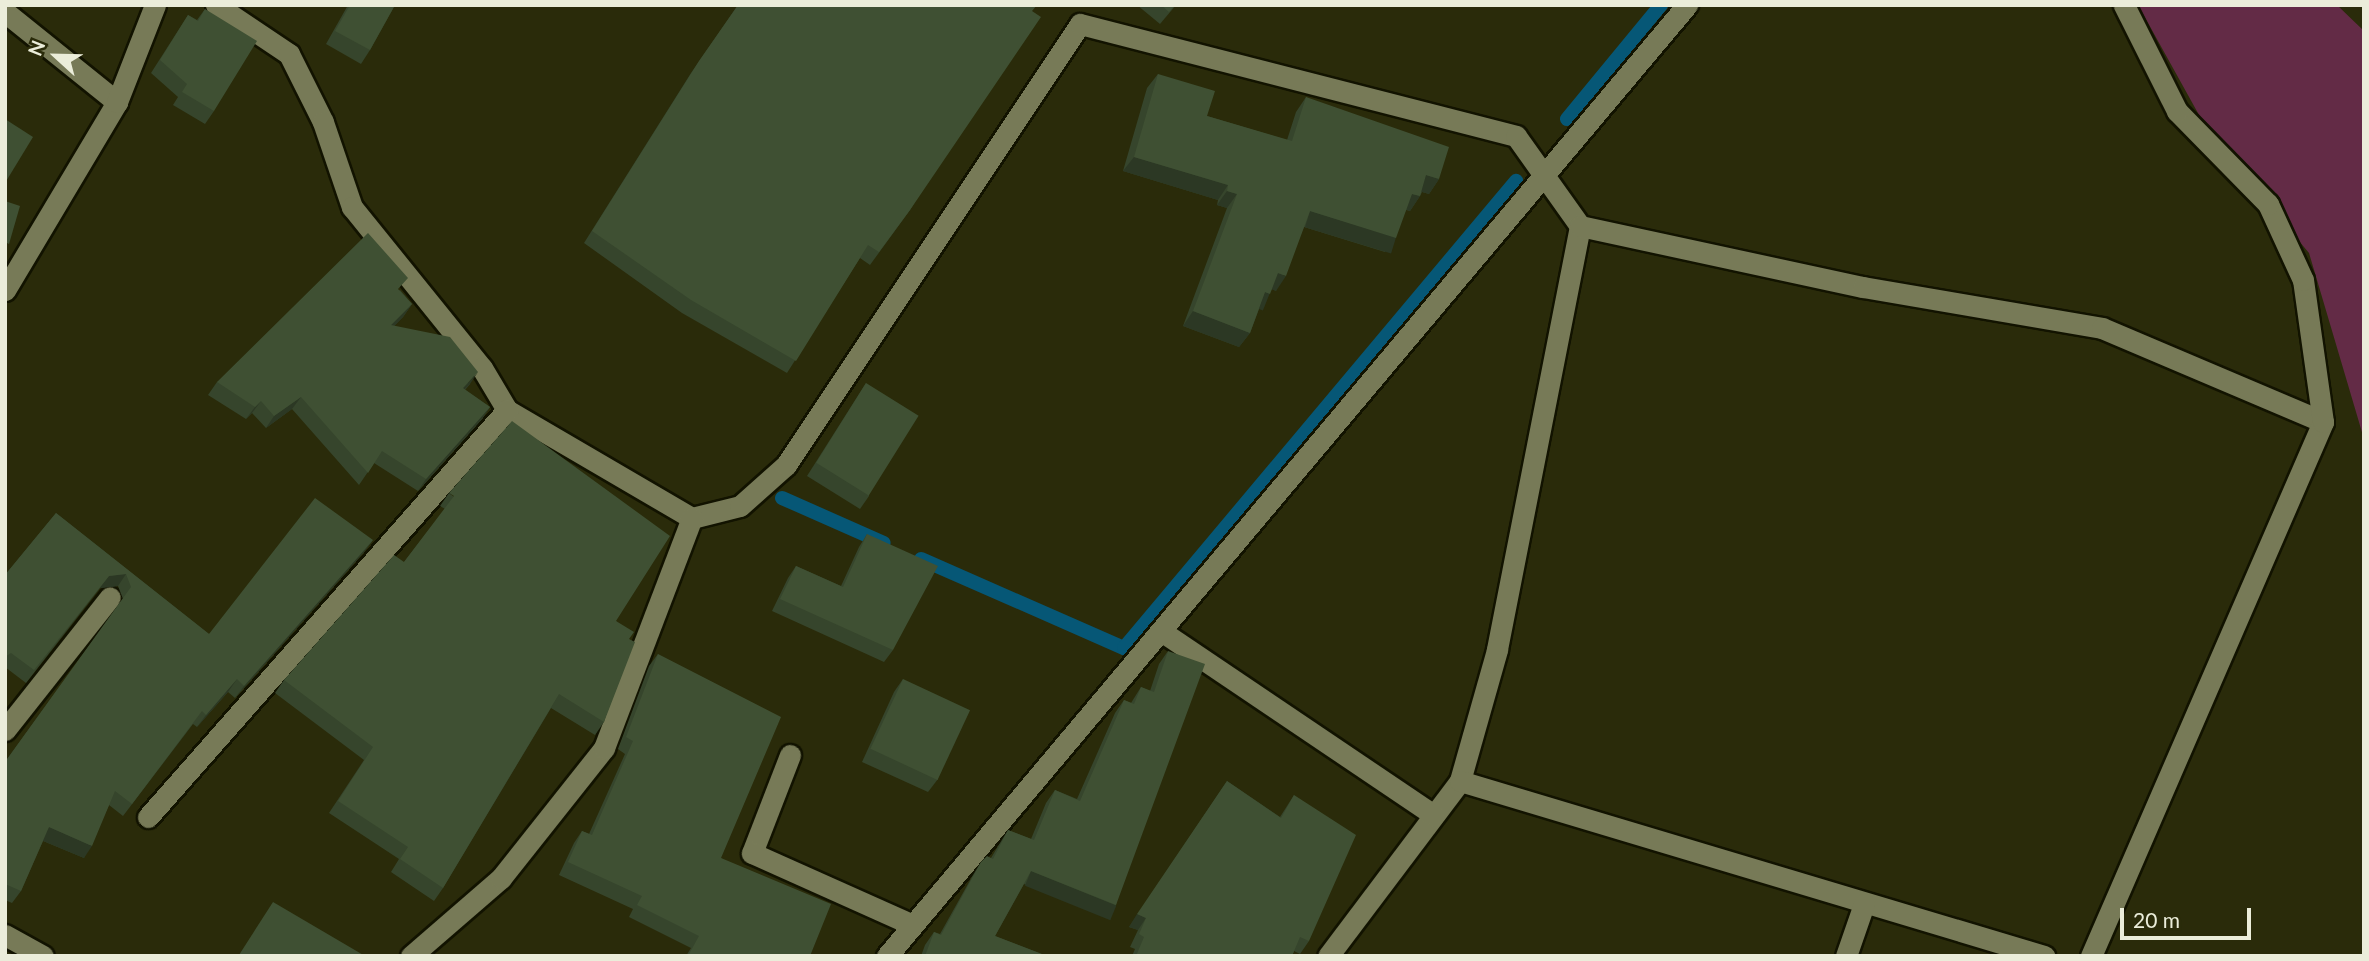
<!DOCTYPE html>
<style>
body{margin:0}
#map{position:relative;width:2369px;height:961px;overflow:hidden;background:#2a2b0a;font-family:Lato,sans-serif}
div>[style]{position:absolute}
.green>*{inset:0;background:#632b46}
.stream>*{height:14px;margin:-7px;padding:0 7px;transform-origin:7px;border-radius:7px;background:#065776}
.roads{filter:drop-shadow(2px 0 #121300) drop-shadow(-2px 0 #121300) drop-shadow(0 2px #121300) drop-shadow(0 -2px #121300)}
.lane>*{height:21px;margin:-10.5px;padding:0 10.5px;transform-origin:10.5px;border-radius:10.5px;background:#777a57}
.street>*{height:21px;margin:-10.5px;padding:0 10.5px;transform-origin:10.5px;border-radius:10.5px;background:#777a57}
.wall>*{inset:0;background:#36452c}
.shaded-wall>*{inset:0;background:#2c3824;transform-origin:0 0}
.building>*{inset:0;background:#3f5033;transform-origin:0 0}
span{translate:-50% -50%;white-space:nowrap;text-align:center;line-height:1.15;-webkit-text-stroke:7px #2a2b0a;paint-order:stroke}
.frame{position:absolute;inset:0;border:7px solid #ebedda;pointer-events:none}
.north{position:absolute;left:21px;top:21px;width:70px;height:70px;-webkit-text-stroke:5px #2a2b0a;paint-order:stroke;rotate:292deg;font-size:19px;font-weight:700;line-height:28px;text-align:center;color:#ebedda}
.north::after{content:'';display:block;margin:auto;width:24px;height:32px;background:#ebedda;clip-path:polygon(50% 0,100% 100%,50% 72%,0 100%)}
.scale{position:absolute;left:2120px;top:908px;width:131px;height:32px;box-sizing:border-box;border:4px solid #ebedda;border-top:0;padding-left:9px;font-size:21px;line-height:24px;white-space:nowrap;color:#ebedda;-webkit-text-stroke:5px #2a2b0a;paint-order:stroke}
</style>
<div id="map">
<div class="green">
<i style="clip-path:polygon(2138px 5px,2337px 5px,2364px 31px,2364px 439px,2309px 253px,2209px 133px)"></i>
</div>
<div class="stream">
<i style="left:1567px;top:119px;width:148px;rotate:-50.5deg"></i>
<i style="left:782px;top:498px;width:111px;rotate:23.8deg"></i>
<i style="left:921px;top:559px;width:222px;rotate:23.7deg"></i>
<i style="left:1124px;top:648px;width:610px;rotate:-49.99deg"></i>
</div>
<div class="roads">
<div class="lane">
<i style="left:790px;top:755px;width:105px;rotate:111.2deg"></i>
<i style="left:752px;top:853px;width:174px;rotate:24.1deg"></i>
</div>
<div class="street">
<i style="left:216px;top:5px;width:88px;rotate:33.9deg"></i>
<i style="left:289px;top:54px;width:76px;rotate:63.4deg"></i>
<i style="left:323px;top:122px;width:90px;rotate:71.2deg"></i>
<i style="left:352px;top:207px;width:207px;rotate:51.1deg"></i>
<i style="left:482px;top:368px;width:49px;rotate:59.2deg"></i>
<i style="left:507px;top:410px;width:214px;rotate:30.3deg"></i>
<i style="left:692px;top:518px;width:49px;rotate:-14deg"></i>
<i style="left:740px;top:506px;width:62px;rotate:-41.7deg"></i>
<i style="left:786px;top:465px;width:530px;rotate:-56.31deg"></i>
<i style="left:1080px;top:24px;width:450px;rotate:14.4deg"></i>
<i style="left:1516px;top:136px;width:110px;rotate:54.6deg"></i>
<i style="left:1580px;top:226px;width:432px;rotate:101.1deg"></i>
<i style="left:1497px;top:650px;width:136px;rotate:105.8deg"></i>
<i style="left:1460px;top:781px;width:219px;rotate:127deg"></i>
<i style="left:5px;top:12px;width:144px;rotate:38.8deg"></i>
<i style="left:1580px;top:226px;width:289px;rotate:12.2deg"></i>
<i style="left:1863px;top:287px;width:242px;rotate:9.7deg"></i>
<i style="left:2102px;top:328px;width:240px;rotate:23deg"></i>
<i style="left:5px;top:290px;width:219px;rotate:-59.2deg"></i>
<i style="left:117px;top:102px;width:104px;rotate:-68.6deg"></i>
<i style="left:1161px;top:631px;width:329px;rotate:34deg"></i>
<i style="left:5px;top:730px;width:169px;rotate:-51.7deg"></i>
<i style="left:1460px;top:781px;width:610px;rotate:16.68deg"></i>
<i style="left:148px;top:817px;width:543px;rotate:-48.59deg"></i>
<i style="left:5px;top:935px;width:43px;rotate:28.9deg"></i>
<i style="left:411px;top:956px;width:119px;rotate:-40.9deg"></i>
<i style="left:501px;top:878px;width:166px;rotate:-51.6deg"></i>
<i style="left:604px;top:748px;width:246px;rotate:-69.1deg"></i>
<i style="left:887px;top:956px;width:1243px;rotate:-49.93deg"></i>
<i style="left:1846px;top:956px;width:55px;rotate:-70.9deg"></i>
<i style="left:2091px;top:956px;width:582px;rotate:-66.52deg"></i>
<i style="left:2323px;top:422px;width:143px;rotate:-98deg"></i>
<i style="left:2303px;top:280px;width:84px;rotate:-114.7deg"></i>
<i style="left:2268px;top:204px;width:130px;rotate:-134.4deg"></i>
<i style="left:2177px;top:111px;width:119px;rotate:-116.6deg"></i>
</div>
</div>
<div class="wall">
<i style="clip-path:polygon(348px 5px,395px 5px,370px 50px,361px 64px,326px 44px)"></i>
<i style="clip-path:polygon(738px 5px,1032px 12px,910px 210px,870px 265px,860px 258px,787px 373px,682px 313px,584px 243px,691px 73px)"></i>
<i style="clip-path:polygon(1137px 5px,1176px 5px,1160px 24px)"></i>
<i style="clip-path:polygon(205px 9px,214px 111px,205px 124px,173px 105px,178px 97px,151px 73px,188px 15px,197px 20px)"></i>
<i style="clip-path:polygon(1158px 74px,1207px 116px,1287px 140px,1296px 112px,1306px 97px,1439px 179px,1429px 194px,1422px 192px,1420px 196px,1410px 211px,1406px 210px,1385px 252px,1304px 227px,1276px 291px,1272px 289px,1259px 309px,1250px 333px,1239px 347px,1183px 326px,1227px 208px,1217px 205px,1218px 200px,1123px 171px,1147px 88px)"></i>
<i style="clip-path:polygon(400px 290px,412px 304px,403px 317px,394px 326px,470px 384px,465px 390px,490px 407px,482px 419px,418px 491px,374px 463px,359px 485px,292px 409px,266px 428px,252px 413px,246px 419px,208px 395px,217px 382px)"></i>
<i style="clip-path:polygon(866px 383px,869px 496px,860px 509px,807px 476px)"></i>
<i style="clip-path:polygon(449px 493px,616px 621px,629px 639px,604px 722px,595px 735px,551px 708px,443px 888px,434px 901px,391px 872px,399px 859px,329px 813px,364px 760px,275px 693px,284px 680px,404px 562px,445px 509px,440px 506px)"></i>
<i style="clip-path:polygon(56px 513px,209px 634px,373px 540px,364px 552px,235px 698px,228px 692px,197px 727px,193px 724px,123px 816px,109px 805px,84px 858px,43px 841px,21px 891px,12px 903px,5px 900px,5px 762px,123px 599px,118px 586px,100px 588px,26px 683px,5px 667px,5px 575px)"></i>
<i style="clip-path:polygon(867px 534px,893px 650px,884px 662px,772px 611px,788px 578px,796px 566px,841px 586px,859px 547px)"></i>
<i style="clip-path:polygon(1168px 651px,1116px 905px,1108px 918px,1024px 884px,995px 936px,1047px 956px,921px 956px,925px 945px,934px 932px,940px 934px,973px 875px,981px 862px,991px 858px,1000px 843px,1008px 830px,1031px 839px,1046px 803px,1055px 790px,1077px 799px,1115px 713px,1124px 700px,1131px 703px,1141px 687px,1150px 691px,1159px 664px)"></i>
<i style="clip-path:polygon(658px 654px,721px 858px,810px 956px,686px 956px,691px 948px,629px 917px,633px 909px,559px 875px,574px 843px,582px 831px,589px 834px,625px 754px,618px 749px,649px 666px)"></i>
<i style="clip-path:polygon(903px 679px,938px 779px,928px 792px,862px 762px,894px 692px)"></i>
<i style="clip-path:polygon(1227px 781px,1280px 817px,1294px 795px,1309px 941px,1300px 954px,1294px 951px,1292px 956px,1132px 956px,1135px 949px,1130px 947px,1138px 930px,1129px 927px)"></i>
</div>
<div class="shaded-wall">
<i style="clip-path:polygon(1134px 157px,1228px 185px,1218px 200px,1123px 171px)"></i>
<i style="clip-path:polygon(1426px 175px,1439px 179px,1429px 194px,1416px 190px)"></i>
<i style="clip-path:polygon(1227px 191px,1237px 194px,1227px 208px,1217px 205px)"></i>
<i style="clip-path:polygon(1412px 194px,1420px 196px,1410px 211px,1402px 208px)"></i>
<i style="left:1310px;top:211px;width:90px;height:17px;rotate:17deg"></i>
<i style="clip-path:polygon(1278px 273px,1286px 276px,1276px 291px,1267px 287px)"></i>
<i style="left:1265px;top:292px;width:5px;height:18px;rotate:22deg"></i>
<i style="clip-path:polygon(412px 304px,403px 317px,383px 338px,391px 325px)"></i>
<i style="clip-path:polygon(1193px 311px,1250px 333px,1239px 347px,1183px 326px)"></i>
<i style="clip-path:polygon(478px 372px,470px 384px,454px 400px,463px 388px)"></i>
<i style="clip-path:polygon(301px 397px,292px 409px,266px 428px,274px 416px)"></i>
<i style="clip-path:polygon(261px 401px,252px 413px,246px 419px,255px 407px)"></i>
<i style="clip-path:polygon(490px 407px,482px 419px,418px 491px,426px 479px)"></i>
<i style="clip-path:polygon(373px 540px,364px 552px,235px 698px,244px 686px)"></i>
<i style="clip-path:polygon(126px 574px,118px 586px,100px 588px,26px 683px,109px 576px)"></i>
<i style="clip-path:polygon(237px 679px,228px 692px,197px 727px,206px 715px)"></i>
<i style="clip-path:polygon(49px 827px,92px 846px,84px 858px,41px 840px)"></i>
<i style="left:1031px;top:871px;width:92px;height:16px;rotate:22deg"></i>
<i style="clip-path:polygon(1137px 914px,1146px 918px,1138px 930px,1129px 927px)"></i>
</div>
<div class="building">
<i style="clip-path:polygon(350px 5px,395px 5px,370px 50px,335px 31px)"></i>
<i style="clip-path:polygon(738px 5px,1037px 5px,1032px 11px,1041px 17px,910px 210px,879px 252px,868px 245px,796px 361px,691px 300px,592px 231px,699px 61px)"></i>
<i style="clip-path:polygon(1161px 5px,1175px 5px,1169px 12px)"></i>
<i style="clip-path:polygon(205px 9px,257px 41px,214px 111px,182px 92px,187px 84px,160px 60px,188px 15px,198px 21px)"></i>
<i style="clip-path:polygon(1158px 74px,1215px 91px,1207px 116px,1292px 141px,1306px 97px,1449px 147px,1439px 179px,1426px 175px,1420px 196px,1412px 194px,1396px 238px,1310px 211px,1286px 276px,1278px 273px,1270px 294px,1265px 292px,1250px 333px,1193px 311px,1237px 194px,1227px 191px,1228px 185px,1134px 157px)"></i>
<i style="clip-path:polygon(5px 119px,33px 137px,5px 183px)"></i>
<i style="clip-path:polygon(5px 201px,20px 206px,9px 244px,5px 242px)"></i>
<i style="clip-path:polygon(368px 233px,408px 278px,398px 289px,412px 304px,391px 325px,450px 337px,478px 372px,463px 388px,490px 407px,426px 479px,382px 451px,368px 473px,301px 397px,274px 416px,261px 401px,255px 407px,217px 382px)"></i>
<i style="left:866px;top:383px;width:62px;height:94px;rotate:32deg"></i>
<i style="clip-path:polygon(512px 421px,670px 536px,616px 621px,634px 632px,629px 639px,635px 642px,604px 722px,559px 694px,443px 888px,400px 859px,408px 847px,338px 801px,373px 747px,284px 680px,394px 555px,404px 562px,454px 496px,449px 493px)"></i>
<i style="clip-path:polygon(315px 498px,373px 540px,244px 686px,237px 679px,206px 715px,202px 711px,132px 804px,115px 791px,92px 846px,49px 827px,21px 891px,5px 884px,5px 762px,131px 587px,126px 574px,109px 576px,34px 670px,11px 653px,5px 657px,5px 575px,56px 513px,209px 634px)"></i>
<i style="clip-path:polygon(867px 534px,938px 566px,893px 650px,780px 599px,796px 566px,843px 587px)"></i>
<i style="clip-path:polygon(1168px 651px,1205px 664px,1116px 905px,1031px 871px,995px 936px,1047px 956px,925px 956px,934px 932px,941px 935px,981px 862px,987px 856px,993px 859px,1008px 830px,1034px 840px,1055px 790px,1080px 801px,1124px 700px,1134px 704px,1141px 687px,1154px 692px)"></i>
<i style="clip-path:polygon(658px 654px,781px 717px,721px 858px,831px 904px,810px 956px,688px 956px,699px 936px,637px 905px,642px 896px,568px 862px,582px 831px,592px 835px,633px 741px,626px 737px)"></i>
<i style="left:903px;top:679px;width:74px;height:77px;rotate:25deg"></i>
<i style="clip-path:polygon(1227px 781px,1281px 818px,1294px 795px,1356px 835px,1309px 941px,1300px 937px,1292px 956px,1136px 956px,1144px 937px,1139px 934px,1146px 918px,1137px 914px)"></i>
<i style="clip-path:polygon(273px 902px,365px 956px,240px 956px,239px 955px)"></i>
</div>
<div class="frame"></div>
<div class="north">N</div>
<div class="scale">20 m</div>
</div>
